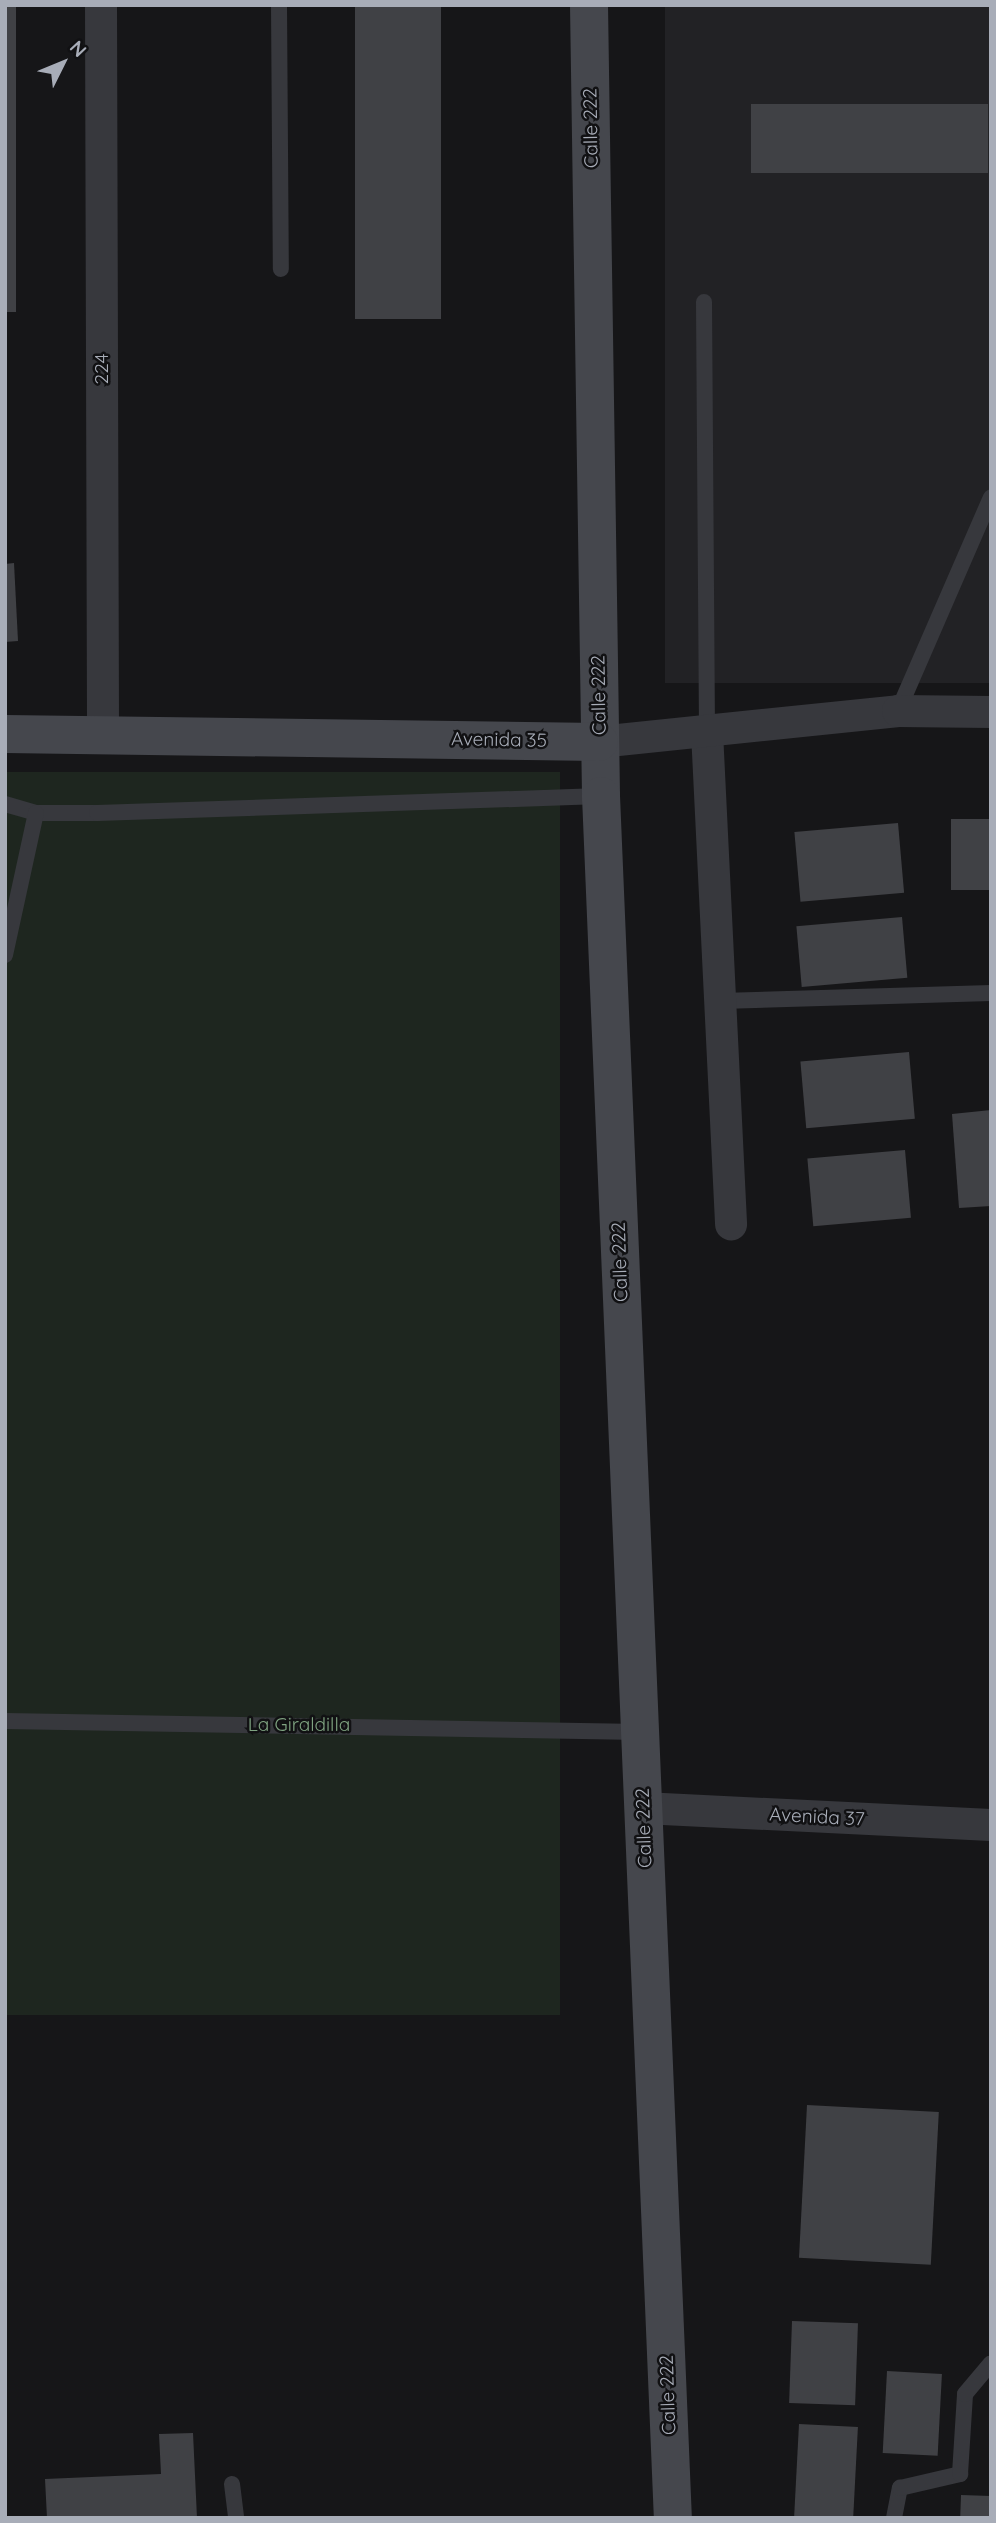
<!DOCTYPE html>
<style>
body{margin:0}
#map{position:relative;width:996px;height:2523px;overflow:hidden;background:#161618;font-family:Quicksand,sans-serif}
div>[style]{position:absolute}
.built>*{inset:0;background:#222225;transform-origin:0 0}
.green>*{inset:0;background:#1e261f;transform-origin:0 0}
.building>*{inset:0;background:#404145;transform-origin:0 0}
.lane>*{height:16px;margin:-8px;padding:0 8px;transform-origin:8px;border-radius:8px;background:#37383d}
.street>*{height:32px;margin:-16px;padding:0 16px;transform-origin:16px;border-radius:16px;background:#37383d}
.secondary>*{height:38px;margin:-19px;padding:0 19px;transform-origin:19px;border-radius:19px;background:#45474d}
span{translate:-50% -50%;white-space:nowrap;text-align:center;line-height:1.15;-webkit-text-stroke:5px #111113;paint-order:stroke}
.street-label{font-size:19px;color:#a8adb8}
.park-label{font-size:19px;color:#7fa381}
.frame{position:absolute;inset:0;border:7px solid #a8adb8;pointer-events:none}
.north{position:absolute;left:28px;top:28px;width:70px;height:70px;-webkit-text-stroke:5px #111113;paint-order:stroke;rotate:47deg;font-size:19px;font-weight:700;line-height:28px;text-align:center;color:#a8adb8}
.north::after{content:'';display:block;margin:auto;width:24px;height:32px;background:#a8adb8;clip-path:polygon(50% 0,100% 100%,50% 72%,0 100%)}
</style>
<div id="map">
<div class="built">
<i style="left:665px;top:5px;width:326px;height:678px"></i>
</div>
<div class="green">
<i style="left:5px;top:772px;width:555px;height:1243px"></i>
</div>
<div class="building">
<i style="left:5px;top:5px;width:11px;height:307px"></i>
<i style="left:355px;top:5px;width:86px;height:314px"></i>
<i style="left:751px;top:104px;width:237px;height:69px"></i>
<i style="clip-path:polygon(14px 563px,18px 641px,5px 642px,5px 564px)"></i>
<i style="left:991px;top:819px;width:71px;height:40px;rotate:90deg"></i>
<i style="left:898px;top:823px;width:70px;height:104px;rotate:85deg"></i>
<i style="left:902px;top:917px;width:61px;height:106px;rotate:85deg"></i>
<i style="left:909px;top:1052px;width:67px;height:109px;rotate:85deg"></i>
<i style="clip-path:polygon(991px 1110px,991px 1206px,959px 1208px,952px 1114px)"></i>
<i style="left:905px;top:1150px;width:68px;height:98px;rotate:85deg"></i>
<i style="left:807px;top:2105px;width:132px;height:153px;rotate:3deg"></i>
<i style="left:792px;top:2321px;width:66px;height:82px;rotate:2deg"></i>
<i style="left:887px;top:2371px;width:55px;height:82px;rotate:3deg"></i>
<i style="left:799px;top:2424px;width:59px;height:94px;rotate:3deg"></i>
<i style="clip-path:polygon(193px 2433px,197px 2518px,47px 2518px,45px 2479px,161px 2474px,159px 2434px)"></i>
<i style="left:961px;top:2495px;width:30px;height:23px;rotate:2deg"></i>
</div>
<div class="lane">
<i style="left:279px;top:5px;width:264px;rotate:89.6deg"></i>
<i style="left:704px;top:302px;width:430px;rotate:89.6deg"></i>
<i style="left:898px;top:711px;width:233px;rotate:-66.5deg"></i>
<i style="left:5px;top:804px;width:32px;rotate:16deg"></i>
<i style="left:36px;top:813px;width:61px"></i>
<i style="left:97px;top:813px;width:504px;rotate:-1.93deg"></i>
<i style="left:5px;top:955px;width:145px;rotate:-77.7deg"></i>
<i style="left:721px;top:1001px;width:270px;rotate:-1.7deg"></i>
<i style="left:5px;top:1721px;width:635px;rotate:0.99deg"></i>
<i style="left:232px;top:2484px;width:34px;rotate:83deg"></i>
<i style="left:894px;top:2518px;width:31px;rotate:-79deg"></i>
<i style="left:900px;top:2488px;width:62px;rotate:-13.1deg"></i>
<i style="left:960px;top:2474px;width:80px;rotate:-86.4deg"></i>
<i style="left:965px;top:2394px;width:40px;rotate:-50deg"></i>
</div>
<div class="street">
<i style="left:101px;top:5px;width:728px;rotate:89.84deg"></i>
<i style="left:707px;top:732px;width:493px;rotate:87.2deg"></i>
<i style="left:599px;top:742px;width:301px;rotate:-5.9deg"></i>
<i style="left:898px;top:711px;width:93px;rotate:0.6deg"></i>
<i style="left:643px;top:1808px;width:348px;rotate:2.8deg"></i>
</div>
<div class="secondary">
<i style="left:589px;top:5px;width:791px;rotate:89.13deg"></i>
<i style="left:601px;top:796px;width:1724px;rotate:87.61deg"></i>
<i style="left:5px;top:734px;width:594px;rotate:0.77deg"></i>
</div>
<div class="street-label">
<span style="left:591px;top:128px;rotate:-91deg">Calle 222</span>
<span style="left:102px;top:369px;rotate:-90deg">224</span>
<span style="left:599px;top:695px;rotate:-91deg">Calle 222</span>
<span style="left:499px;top:740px;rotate:1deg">Avenida 35</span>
<span style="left:620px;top:1262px;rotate:-92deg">Calle 222</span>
<span style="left:817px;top:1817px;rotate:3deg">Avenida 37</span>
<span style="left:644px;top:1828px;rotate:-92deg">Calle 222</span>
<span style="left:668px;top:2395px;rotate:-92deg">Calle 222</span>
</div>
<div class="park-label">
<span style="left:299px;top:1725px">La Giraldilla</span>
</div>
<div class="frame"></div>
<div class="north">N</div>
</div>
